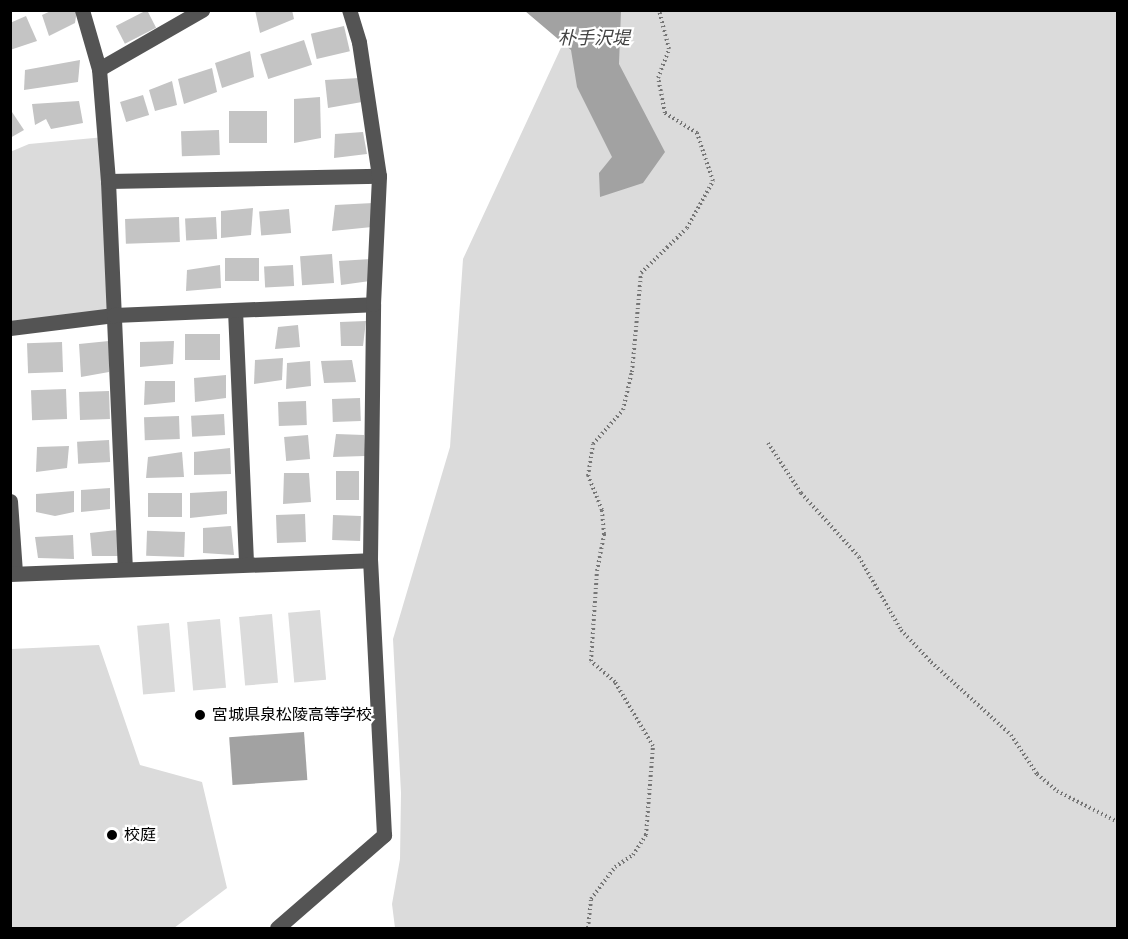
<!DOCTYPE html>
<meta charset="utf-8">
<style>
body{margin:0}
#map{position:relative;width:1128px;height:939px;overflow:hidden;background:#fff;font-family:Helvetica,"Noto Sans JP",sans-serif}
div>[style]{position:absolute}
.green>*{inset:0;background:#dbdbdb;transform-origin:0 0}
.water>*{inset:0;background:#a2a2a2;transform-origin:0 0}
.building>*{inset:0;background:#c4c4c4;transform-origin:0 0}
.path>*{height:4px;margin-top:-2px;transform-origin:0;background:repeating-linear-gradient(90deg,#767676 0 1.5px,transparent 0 4.5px)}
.minor>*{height:15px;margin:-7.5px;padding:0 7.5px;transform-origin:7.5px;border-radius:7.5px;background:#545454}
.dots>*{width:16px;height:16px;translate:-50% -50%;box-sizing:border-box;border:3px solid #fff;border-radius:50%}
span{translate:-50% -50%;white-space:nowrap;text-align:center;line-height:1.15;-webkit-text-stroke:4.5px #fff;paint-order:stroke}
.poi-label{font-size:16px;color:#000}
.left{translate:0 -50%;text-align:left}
.water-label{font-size:18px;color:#434343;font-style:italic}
.frame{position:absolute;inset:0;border:12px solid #000;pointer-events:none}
</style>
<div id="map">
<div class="green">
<i style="clip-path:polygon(578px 11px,1117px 11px,1117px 928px,395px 928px,392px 904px,400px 859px,401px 793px,393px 639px,450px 447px,463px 259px)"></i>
<i style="clip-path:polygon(105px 137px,114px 315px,11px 328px,10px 152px,29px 144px)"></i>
<i style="left:320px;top:610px;width:70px;height:32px;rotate:85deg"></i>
<i style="left:272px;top:614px;width:69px;height:33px;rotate:85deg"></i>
<i style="left:220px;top:619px;width:69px;height:33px;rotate:85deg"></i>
<i style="left:169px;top:623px;width:69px;height:32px;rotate:85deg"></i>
<i style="clip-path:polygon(99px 645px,140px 765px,202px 782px,227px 888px,174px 928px,11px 928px,11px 649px)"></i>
</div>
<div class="water">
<i style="clip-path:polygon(525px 11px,621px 11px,619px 64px,665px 152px,643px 183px,600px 197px,599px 173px,612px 157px,577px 87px,571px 50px)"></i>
<i style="left:304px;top:732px;width:48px;height:75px;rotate:86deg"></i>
</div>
<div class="building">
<i style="clip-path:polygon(77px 10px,75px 23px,49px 36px,42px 15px,53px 10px)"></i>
<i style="left:147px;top:10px;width:20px;height:35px;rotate:63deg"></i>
<i style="clip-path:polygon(255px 10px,292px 10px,294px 19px,260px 33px)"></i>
<i style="clip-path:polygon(26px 16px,37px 41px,10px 50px,10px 23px)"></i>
<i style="left:344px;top:26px;width:26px;height:34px;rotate:77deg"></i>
<i style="left:304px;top:40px;width:26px;height:46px;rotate:72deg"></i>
<i style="clip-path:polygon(250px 51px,254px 77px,222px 88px,215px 63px)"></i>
<i style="clip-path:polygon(80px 60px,78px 82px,24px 90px,25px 70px)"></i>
<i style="clip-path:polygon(212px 68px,217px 92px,184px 104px,178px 79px)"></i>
<i style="clip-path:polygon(359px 78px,362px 102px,328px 108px,325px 80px)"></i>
<i style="clip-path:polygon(172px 81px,177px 105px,155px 111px,149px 90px)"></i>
<i style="left:143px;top:95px;width:21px;height:24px;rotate:73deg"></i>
<i style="clip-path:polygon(320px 97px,321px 138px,294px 143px,294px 99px)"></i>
<i style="clip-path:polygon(79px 101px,83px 123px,51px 129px,46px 119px,35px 125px,32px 104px)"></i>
<i style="clip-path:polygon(10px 109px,24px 130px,10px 138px)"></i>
<i style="left:267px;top:111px;width:32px;height:38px;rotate:90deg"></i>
<i style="left:219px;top:130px;width:25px;height:38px;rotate:88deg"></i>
<i style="clip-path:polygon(363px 132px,367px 154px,334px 158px,335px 134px)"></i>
<i style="clip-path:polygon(373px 203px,372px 227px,332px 231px,335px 205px)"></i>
<i style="clip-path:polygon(253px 208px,251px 235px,221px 238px,221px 211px)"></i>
<i style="left:289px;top:209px;width:24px;height:30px;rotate:85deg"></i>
<i style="left:179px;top:217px;width:25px;height:54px;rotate:88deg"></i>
<i style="left:216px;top:217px;width:22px;height:31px;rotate:87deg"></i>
<i style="left:332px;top:254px;width:29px;height:32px;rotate:86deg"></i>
<i style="left:259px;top:258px;width:23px;height:34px;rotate:90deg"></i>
<i style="clip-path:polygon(371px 259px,370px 281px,341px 285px,339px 261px)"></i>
<i style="clip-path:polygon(220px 265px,221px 288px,186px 291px,187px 270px)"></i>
<i style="left:293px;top:265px;width:21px;height:29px;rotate:87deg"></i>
<i style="clip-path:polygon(366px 321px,363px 346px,341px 346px,340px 322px)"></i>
<i style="clip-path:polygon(298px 325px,300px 347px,275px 349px,278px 327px)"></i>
<i style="left:220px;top:334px;width:26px;height:35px;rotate:90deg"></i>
<i style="clip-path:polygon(109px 341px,109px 372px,81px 377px,79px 344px)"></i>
<i style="clip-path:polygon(174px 341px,173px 364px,140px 367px,140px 342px)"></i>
<i style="left:62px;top:342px;width:30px;height:35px;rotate:88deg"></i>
<i style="clip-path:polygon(283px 358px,282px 380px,254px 384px,255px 360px)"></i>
<i style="clip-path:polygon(352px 360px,356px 382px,324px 383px,321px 361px)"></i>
<i style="clip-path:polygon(310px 361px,311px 386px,286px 389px,287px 363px)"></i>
<i style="clip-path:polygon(226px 375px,226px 398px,195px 402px,194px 378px)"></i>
<i style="clip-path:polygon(145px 381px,175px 381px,175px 402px,144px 405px)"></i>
<i style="left:66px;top:389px;width:30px;height:35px;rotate:88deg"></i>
<i style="left:109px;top:391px;width:28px;height:30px;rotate:88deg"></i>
<i style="left:360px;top:398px;width:23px;height:28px;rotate:88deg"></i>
<i style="left:306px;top:401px;width:24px;height:28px;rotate:88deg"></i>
<i style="left:224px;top:414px;width:21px;height:33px;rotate:87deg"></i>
<i style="left:179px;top:416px;width:23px;height:35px;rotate:88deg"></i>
<i style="clip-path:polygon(336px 434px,364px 435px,365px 456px,333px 457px)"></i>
<i style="left:308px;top:435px;width:24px;height:24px;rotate:85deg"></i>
<i style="left:109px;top:440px;width:22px;height:32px;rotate:87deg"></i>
<i style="clip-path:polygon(69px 446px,67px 468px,36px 472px,37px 447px)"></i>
<i style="clip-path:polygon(230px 448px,231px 474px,194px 475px,194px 452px)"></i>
<i style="clip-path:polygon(182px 452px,184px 477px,146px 478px,148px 457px)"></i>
<i style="left:336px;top:471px;width:23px;height:29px"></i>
<i style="clip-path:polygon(284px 473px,309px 473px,311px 502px,283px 504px)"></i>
<i style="clip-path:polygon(110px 488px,110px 509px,81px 512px,81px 490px)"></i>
<i style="clip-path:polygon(74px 491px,74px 512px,55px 516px,36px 512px,36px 494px)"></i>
<i style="clip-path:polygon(227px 491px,227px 514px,190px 518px,190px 493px)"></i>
<i style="left:182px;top:493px;width:24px;height:34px;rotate:90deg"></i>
<i style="left:305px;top:514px;width:28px;height:29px;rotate:88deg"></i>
<i style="left:333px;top:515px;width:28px;height:25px;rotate:2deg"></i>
<i style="clip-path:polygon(231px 526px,234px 555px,203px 553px,203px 528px)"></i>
<i style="clip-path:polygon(117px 530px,118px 556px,92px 556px,90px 533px)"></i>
<i style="left:185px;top:532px;width:25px;height:38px;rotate:92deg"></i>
<i style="clip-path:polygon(73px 535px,74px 559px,38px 558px,35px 537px)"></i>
</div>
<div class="path">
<i style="left:768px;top:443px;width:60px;rotate:56.6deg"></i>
<i style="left:801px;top:493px;width:86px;rotate:47.8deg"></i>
<i style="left:859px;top:557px;width:84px;rotate:60.1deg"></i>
<i style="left:901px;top:630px;width:44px;rotate:46.8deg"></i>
<i style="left:931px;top:662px;width:108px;rotate:42.4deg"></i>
<i style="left:1011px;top:735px;width:47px;rotate:56.3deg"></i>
<i style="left:1037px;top:774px;width:26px;rotate:40deg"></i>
<i style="left:1057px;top:791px;width:68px;rotate:26.9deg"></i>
<i style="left:588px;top:928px;width:29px;rotate:-84deg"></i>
<i style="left:591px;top:899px;width:40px;rotate:-53deg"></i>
<i style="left:615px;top:867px;width:22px;rotate:-34deg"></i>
<i style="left:633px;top:855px;width:24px;rotate:-57deg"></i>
<i style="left:646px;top:835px;width:89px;rotate:-85.5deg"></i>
<i style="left:653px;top:746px;width:74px;rotate:-120.7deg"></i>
<i style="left:615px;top:682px;width:32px;rotate:-139deg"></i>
<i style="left:591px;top:661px;width:90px;rotate:-86.2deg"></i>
<i style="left:597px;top:571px;width:38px;rotate:-79deg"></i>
<i style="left:604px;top:534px;width:24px;rotate:-95deg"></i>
<i style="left:602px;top:510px;width:37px;rotate:-112deg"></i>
<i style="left:588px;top:476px;width:32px;rotate:-81deg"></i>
<i style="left:593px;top:444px;width:45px;rotate:-48.6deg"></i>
<i style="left:623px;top:410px;width:39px;rotate:-77deg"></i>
<i style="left:632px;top:372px;width:99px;rotate:-84.8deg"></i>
<i style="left:641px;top:273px;width:64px;rotate:-44.4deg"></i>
<i style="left:687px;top:228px;width:54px;rotate:-61deg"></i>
<i style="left:713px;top:181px;width:51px;rotate:-108.4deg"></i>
<i style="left:697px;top:133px;width:38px;rotate:-148deg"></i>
<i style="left:665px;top:113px;width:36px;rotate:-101deg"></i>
<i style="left:658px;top:78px;width:31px;rotate:-69deg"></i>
<i style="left:669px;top:49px;width:40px;rotate:-104.4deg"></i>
</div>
<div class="minor">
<i style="left:82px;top:10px;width:61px;rotate:73.9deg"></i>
<i style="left:99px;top:69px;width:112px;rotate:85.4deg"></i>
<i style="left:108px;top:181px;width:388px;rotate:87.5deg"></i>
<i style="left:99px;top:69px;width:119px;rotate:-29.8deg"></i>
<i style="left:108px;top:181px;width:271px;rotate:-1.1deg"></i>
<i style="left:235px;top:310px;width:254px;rotate:87.5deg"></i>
<i style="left:10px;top:328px;width:105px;rotate:-7.1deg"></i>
<i style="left:114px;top:315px;width:259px;rotate:-2.4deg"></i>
<i style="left:10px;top:501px;width:72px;rotate:86deg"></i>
<i style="left:10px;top:574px;width:360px;rotate:-2.2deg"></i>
<i style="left:370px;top:560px;width:256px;rotate:-89.3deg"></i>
<i style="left:373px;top:304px;width:128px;rotate:-87.3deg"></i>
<i style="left:379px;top:176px;width:135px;rotate:-98.5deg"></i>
<i style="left:359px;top:42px;width:34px;rotate:-107deg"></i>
<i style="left:277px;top:928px;width:142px;rotate:-41deg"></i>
<i style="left:384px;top:835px;width:275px;rotate:-92.9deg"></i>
</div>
<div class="dots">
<i style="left:200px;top:715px;background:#000"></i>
<i style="left:112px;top:835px;background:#000"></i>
</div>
<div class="poi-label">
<span class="left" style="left:212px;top:715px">宮城県泉松陵高等学校</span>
<span class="left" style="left:124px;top:835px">校庭</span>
</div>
<div class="water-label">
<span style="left:594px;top:38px">朴手沢堤</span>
</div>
<div class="frame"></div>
</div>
